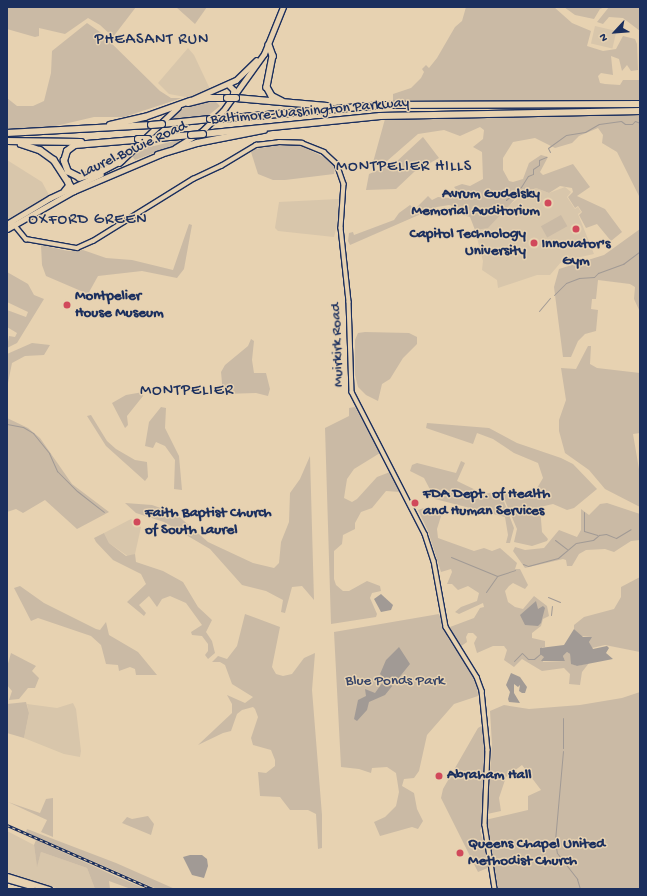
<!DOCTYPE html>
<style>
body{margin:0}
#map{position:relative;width:647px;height:896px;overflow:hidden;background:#e7d2b1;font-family:"Gochi Hand",sans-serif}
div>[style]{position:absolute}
.built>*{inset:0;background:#d8c6ab;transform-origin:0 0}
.green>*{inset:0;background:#cabaa5;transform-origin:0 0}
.water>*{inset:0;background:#a19a95}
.stream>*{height:1px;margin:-0.5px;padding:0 0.5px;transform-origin:0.5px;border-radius:0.5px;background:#a19a95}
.roads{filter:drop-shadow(1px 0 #1b2f5e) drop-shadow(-1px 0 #1b2f5e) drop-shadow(0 1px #1b2f5e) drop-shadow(0 -1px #1b2f5e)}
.secondary>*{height:3.5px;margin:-1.75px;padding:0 1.75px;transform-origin:1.75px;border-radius:1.75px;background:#e7d2b1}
.primary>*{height:4.5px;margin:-2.25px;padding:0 2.25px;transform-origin:2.25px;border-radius:2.25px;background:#e7d2b1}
.highway>*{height:5.5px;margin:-2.75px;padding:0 2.75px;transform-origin:2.75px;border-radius:2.75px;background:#e7d2b1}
.rail>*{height:2.5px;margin-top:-1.25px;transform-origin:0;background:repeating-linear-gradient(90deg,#e7d2b1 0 3px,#1b2f5e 0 6px);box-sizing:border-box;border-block:1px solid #1b2f5e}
.bridges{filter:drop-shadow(1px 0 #1b2f5e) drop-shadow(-1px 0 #1b2f5e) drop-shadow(0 1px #1b2f5e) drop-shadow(0 -1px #1b2f5e)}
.highway-bridge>*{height:5.5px;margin:-2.75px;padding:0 2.75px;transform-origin:2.75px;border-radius:2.75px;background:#e7d2b1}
.dots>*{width:11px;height:11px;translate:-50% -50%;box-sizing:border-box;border:2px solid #e7d2b1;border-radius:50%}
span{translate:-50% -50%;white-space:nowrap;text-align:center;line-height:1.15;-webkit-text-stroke:3px #e7d2b1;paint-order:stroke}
.street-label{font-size:15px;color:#1b2f5e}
.poi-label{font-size:15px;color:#1b2f5e;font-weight:700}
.right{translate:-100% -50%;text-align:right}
.left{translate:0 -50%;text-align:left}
.park-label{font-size:15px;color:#354469}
.neighbourhood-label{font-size:16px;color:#1b2f5e;letter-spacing:1px}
.frame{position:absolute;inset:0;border:8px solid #1b2f5e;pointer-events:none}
.north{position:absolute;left:595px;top:12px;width:40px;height:40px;-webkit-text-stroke:3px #e7d2b1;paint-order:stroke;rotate:244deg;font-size:11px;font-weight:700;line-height:16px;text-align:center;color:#1b2f5e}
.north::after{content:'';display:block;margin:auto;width:14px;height:18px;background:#1b2f5e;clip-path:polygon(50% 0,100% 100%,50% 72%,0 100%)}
</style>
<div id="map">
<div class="built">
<i style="left:595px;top:26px;width:22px;height:18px;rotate:13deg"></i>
<i style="clip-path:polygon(188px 48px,194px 55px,210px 89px,191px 98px,169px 94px,158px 83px)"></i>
<i style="clip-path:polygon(7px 160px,42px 182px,49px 195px,7px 221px)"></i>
<i style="clip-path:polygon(565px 187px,571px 192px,567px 197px,575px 209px,578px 207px,581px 212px,578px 214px,594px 254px,562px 261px,550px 275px,537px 275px,498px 288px,497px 280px,482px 270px,483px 261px,475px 230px,527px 192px,536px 188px,549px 193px)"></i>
<i style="clip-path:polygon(339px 199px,338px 221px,334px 237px,278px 231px,275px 228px,279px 202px)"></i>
<i style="clip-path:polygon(131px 519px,141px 527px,135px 554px,129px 557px,109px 543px,104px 533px)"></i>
<i style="clip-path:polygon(73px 703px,76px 709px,81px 751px,80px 757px,64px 754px,24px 738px,29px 713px,27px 704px,57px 708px)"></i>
<i style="clip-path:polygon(7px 831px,34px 845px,37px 866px,41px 852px,87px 868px,95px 889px,60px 889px,7px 873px)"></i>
</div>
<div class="green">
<i style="clip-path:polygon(7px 7px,136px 7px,113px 37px,100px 25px,88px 18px,65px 34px,39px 28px,39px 36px,35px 37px,7px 29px)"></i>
<i style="clip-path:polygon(176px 7px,207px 7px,195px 24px)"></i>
<i style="clip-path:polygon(466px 7px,554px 7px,572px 23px,591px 31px,587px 46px,603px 51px,616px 49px,623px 36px,635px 39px,637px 44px,638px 70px,631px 71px,627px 65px,622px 71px,619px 59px,611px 56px,613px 75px,601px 73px,598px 76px,600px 83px,605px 84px,620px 85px,623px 80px,639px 80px,640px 102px,393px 103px,393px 94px,411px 88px,421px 78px,424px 72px,422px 69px,426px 65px,429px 68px,437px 58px,455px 27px,462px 21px)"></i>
<i style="clip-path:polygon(564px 7px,605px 7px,600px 9px,594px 19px,575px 15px)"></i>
<i style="clip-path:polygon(609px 7px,640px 7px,640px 31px,623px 18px,609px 17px,603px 24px,597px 22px)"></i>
<i style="clip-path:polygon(87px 23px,100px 32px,160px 91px,171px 98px,182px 98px,124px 117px,94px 117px,43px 129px,7px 131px,7px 98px,17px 106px,33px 106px,44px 101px,51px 73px,52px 51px)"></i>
<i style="clip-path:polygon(214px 100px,220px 106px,209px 115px,166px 122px,166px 119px,189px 105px,191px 107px,202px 102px)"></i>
<i style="clip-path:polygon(640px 114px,640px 198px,617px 152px,602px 143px,603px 135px,598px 128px,579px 136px,572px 143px,555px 148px,535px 138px,513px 142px,503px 158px,503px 170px,509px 181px,513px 182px,523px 179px,529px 163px,541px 155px,548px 157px,540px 172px,543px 175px,573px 164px,590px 187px,577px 196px,605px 209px,622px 232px,611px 241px,597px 224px,586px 228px,579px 215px,582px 212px,578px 206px,575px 208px,568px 197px,573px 192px,572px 188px,560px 186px,549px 193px,536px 188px,518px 196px,488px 228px,475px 230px,470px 217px,459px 214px,460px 208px,449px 205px,437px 207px,350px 245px,348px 241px,349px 233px,353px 232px,354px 235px,394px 220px,399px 213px,410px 205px,415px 209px,428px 196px,432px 200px,438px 197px,450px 198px,459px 193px,454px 187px,462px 184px,470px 186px,483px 179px,482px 152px,473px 147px,483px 139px,484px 130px,480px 127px,460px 136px,444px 130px,418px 134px,387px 161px,372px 166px,385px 119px)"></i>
<i style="clip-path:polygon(423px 137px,439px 158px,414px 172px,396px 189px,366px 190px,369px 174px,395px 163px)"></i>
<i style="clip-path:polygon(179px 140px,180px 142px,172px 146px,135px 160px,132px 156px,143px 144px,154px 146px)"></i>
<i style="clip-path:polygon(286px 144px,299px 145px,326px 158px,335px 167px,334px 174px,285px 180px,273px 180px,258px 174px,251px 152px,255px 149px)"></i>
<i style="left:561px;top:215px;width:13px;height:23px;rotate:61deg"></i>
<i style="clip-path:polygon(189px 224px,192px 225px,184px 269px,177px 278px,142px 271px,98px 276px,88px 294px,46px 276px,42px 265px,41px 245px,68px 251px,83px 250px,106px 258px,132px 260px,173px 270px)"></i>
<i style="clip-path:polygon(640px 229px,640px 312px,634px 299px,635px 287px,630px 284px,598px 280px,596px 299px,592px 299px,591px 309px,598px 310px,596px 331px,585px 334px,578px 341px,571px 357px,563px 357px,554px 287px,559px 269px,604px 255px)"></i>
<i style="clip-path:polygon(7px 272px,28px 284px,34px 295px,44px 299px,17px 343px,7px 348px,9px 336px,15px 337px,17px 333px,7px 327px,7px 310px,26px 317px,28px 312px,7px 302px)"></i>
<i style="clip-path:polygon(365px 332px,409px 333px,417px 337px,417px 344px,403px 358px,390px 379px,382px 384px,378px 401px,366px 395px,358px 387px,355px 375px,355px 340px,358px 333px)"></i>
<i style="clip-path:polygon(251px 339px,254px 341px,252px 360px,254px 373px,266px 373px,270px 389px,268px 396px,256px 393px,223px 394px,221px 372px,225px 365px,248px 346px)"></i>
<i style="clip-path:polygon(32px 343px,50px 345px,44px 355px,25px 356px,12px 363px,8px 383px,7px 354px)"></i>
<i style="clip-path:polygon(588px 346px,591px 346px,590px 364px,597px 368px,640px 373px,640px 433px,633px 434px,640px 475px,640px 507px,605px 489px,589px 470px,565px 453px,559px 431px,559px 420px,566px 400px,561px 368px,576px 369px)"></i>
<i style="clip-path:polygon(143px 392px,143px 396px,127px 416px,128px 425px,125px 428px,112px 403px,126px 395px)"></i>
<i style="clip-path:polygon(161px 407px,166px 408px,165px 428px,179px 456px,182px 490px,174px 489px,175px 460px,165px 446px,156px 442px,153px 448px,145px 446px,149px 422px)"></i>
<i style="clip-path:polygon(355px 407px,380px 453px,354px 469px,347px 479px,344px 498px,352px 502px,357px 499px,377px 477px,390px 472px,400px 492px,386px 491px,372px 508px,361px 512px,355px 523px,355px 529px,343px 535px,342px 544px,334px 551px,334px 579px,336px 585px,343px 591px,349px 591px,367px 581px,380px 586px,381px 591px,372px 593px,370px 598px,377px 614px,376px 617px,331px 624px,325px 428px,349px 416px,349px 408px)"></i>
<i style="clip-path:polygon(91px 415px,107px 441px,116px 449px,135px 460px,147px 462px,148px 477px,145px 481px,106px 446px,87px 416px)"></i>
<i style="clip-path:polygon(7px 418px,28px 428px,40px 438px,72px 484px,109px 512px,77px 529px,45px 500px,23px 513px,16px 509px,7px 512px)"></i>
<i style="clip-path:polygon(427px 423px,489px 428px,517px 443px,561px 458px,573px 464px,597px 489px,574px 508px,567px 510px,553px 504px,540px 507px,542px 532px,548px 539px,547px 541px,532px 546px,514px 542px,517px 529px,503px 496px,504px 492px,522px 496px,533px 495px,543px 478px,538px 463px,514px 453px,493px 439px,477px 433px,473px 444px,426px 428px)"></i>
<i style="clip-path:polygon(310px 456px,314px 600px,302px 586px,292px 587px,285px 613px,281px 612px,283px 600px,266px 591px,242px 585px,210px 549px,164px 522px,136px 513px,125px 503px,152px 505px,175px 513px,208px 542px,253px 563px,274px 568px,279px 563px,281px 542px,289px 522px,290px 493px,300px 479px)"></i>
<i style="clip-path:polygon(461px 461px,465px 463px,457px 481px,484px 494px,500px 491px,514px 528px,510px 543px,506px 543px,508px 535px,505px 517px,435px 499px,424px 478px,410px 471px,412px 465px,417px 463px,456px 473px)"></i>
<i style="clip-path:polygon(607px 503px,640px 514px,640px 540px,631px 541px,614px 552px,605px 549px,586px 550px,579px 554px,572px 566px,567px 566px,566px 560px,563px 559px,525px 568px,513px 551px,515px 547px,525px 550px,544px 548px,559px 530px,577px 537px,581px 530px,581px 509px,589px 515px,600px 504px)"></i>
<i style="clip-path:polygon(424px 508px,442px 513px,437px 529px,438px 538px,474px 551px,484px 548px,492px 551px,500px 548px,517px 563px,515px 569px,520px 569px,528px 585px,525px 589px,513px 583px,509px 586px,505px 591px,508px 602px,515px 607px,523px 609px,534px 596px,547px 606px,549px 616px,543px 619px,541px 626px,532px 633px,532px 638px,545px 641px,545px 647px,542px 647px,544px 656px,543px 662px,565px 661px,563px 656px,567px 652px,570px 654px,572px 664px,577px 666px,589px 663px,582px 672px,580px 685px,569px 684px,570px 674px,564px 668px,542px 671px,522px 659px,514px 667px,504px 660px,507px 650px,504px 646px,493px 646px,477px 653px,474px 643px,477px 637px,473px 633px,468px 633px,466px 637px,467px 642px,460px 647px,450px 627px,474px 618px,480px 608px,484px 607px,483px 603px,459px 614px,455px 612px,461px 607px,477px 601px,479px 593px,468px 586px,458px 590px,452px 584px,447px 584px,452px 572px,451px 569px,441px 572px,428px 531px,418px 510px)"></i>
<i style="clip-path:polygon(104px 533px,109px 543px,126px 556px,135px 554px,136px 562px,163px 571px,183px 582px,198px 607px,212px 620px,206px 632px,212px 641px,215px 653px,208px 659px,205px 655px,208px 651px,208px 644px,202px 636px,192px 635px,191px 632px,202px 625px,186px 603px,170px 596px,162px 599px,157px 607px,149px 596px,139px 605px,146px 613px,144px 616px,127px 602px,146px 584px,141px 574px,113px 560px,96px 542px,94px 538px)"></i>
<i style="clip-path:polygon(640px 577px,640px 652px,605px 645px,592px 648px,589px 642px,591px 637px,581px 636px,574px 629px,574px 625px,584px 617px,614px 609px,621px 597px,621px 587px)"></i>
<i style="clip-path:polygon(20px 586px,44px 603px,96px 629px,100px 630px,106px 622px,109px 635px,138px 652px,157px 675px,136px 675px,135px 669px,130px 667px,119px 671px,118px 665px,106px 664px,101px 645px,91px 636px,38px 618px,31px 621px,14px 588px)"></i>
<i style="clip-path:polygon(245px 614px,280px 627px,272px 667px,276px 674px,283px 676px,292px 674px,304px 658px,315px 653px,312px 690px,322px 815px,322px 848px,318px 849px,316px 814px,308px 810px,290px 810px,280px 797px,260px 796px,258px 772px,266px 773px,275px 766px,275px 760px,271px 750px,253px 745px,251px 738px,258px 717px,255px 709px,253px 707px,242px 710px,237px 714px,231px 731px,223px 733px,198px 745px,232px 713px,232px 704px,227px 695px,245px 703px,253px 697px,232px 684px,225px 665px,220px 662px,212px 662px,218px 656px,227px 659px,237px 646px)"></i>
<i style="clip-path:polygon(439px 614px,448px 638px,472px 674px,477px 686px,478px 696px,454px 704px,427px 735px,419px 771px,414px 778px,404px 779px,402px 786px,414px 793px,417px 809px,423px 821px,418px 829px,412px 827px,380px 836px,374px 822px,385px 817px,396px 806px,399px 792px,396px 773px,387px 767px,372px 768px,371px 773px,359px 769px,341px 767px,334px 632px)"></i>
<i style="clip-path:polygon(11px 653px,36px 666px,32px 671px,39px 678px,35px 688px,28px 688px,19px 699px,9px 700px,12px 691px,7px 685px,7px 667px)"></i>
<i style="clip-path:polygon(640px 692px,640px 889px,495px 889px,485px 820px,528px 810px,528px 796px,541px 790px,522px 765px,506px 777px,499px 798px,501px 811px,487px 814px,492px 745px,490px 711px,504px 705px,529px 709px,580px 705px,622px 698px)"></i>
<i style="clip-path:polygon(26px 702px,29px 713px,24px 738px,7px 733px,7px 704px)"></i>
<i style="clip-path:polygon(485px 724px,486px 767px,482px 808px,484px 828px,480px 830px,490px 867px,478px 872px,441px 798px,443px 789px,478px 728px)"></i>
<i style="clip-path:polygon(53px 798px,53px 837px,41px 832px,47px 820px,8px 802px,40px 813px,46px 799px)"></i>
<i style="clip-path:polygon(148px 816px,154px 824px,151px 835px,122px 823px,127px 817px,132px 819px)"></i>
<i style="clip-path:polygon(27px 829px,116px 863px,175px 889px,157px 889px,26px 832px)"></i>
<i style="clip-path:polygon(36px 840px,115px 876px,146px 889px,131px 889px,109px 881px,110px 889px,95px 889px,87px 868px,41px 852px,37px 867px,34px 845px)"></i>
</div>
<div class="water">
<i style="clip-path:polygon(381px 594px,393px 605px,391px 610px,381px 612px,374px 599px)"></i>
<i style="clip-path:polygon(536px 601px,538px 609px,543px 606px,545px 608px,541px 623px,538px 626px,525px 625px,520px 615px)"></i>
<i style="clip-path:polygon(574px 629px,583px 637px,592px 637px,589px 642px,593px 649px,607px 646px,609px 648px,606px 653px,613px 659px,577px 666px,571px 664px,570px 654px,567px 652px,563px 656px,565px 661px,541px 661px,544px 657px,540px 654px,540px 648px,564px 645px)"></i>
<i style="clip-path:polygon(399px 647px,410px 664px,385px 695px,369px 702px,367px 710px,357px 721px,354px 719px,358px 700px,366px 696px,365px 689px,375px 693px,385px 679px,380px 674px,386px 660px)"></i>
<i style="clip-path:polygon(511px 673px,520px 677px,527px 687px,525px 693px,522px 693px,519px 691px,520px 685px,518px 687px,514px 684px,514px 693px,520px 703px,509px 702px,508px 699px,510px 692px,506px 685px)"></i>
<i style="clip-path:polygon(190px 855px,202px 855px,207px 859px,208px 866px,204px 878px,192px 875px,183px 857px)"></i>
</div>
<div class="stream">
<i style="left:550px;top:152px;width:4px;rotate:-117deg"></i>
<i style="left:548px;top:148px;width:22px;rotate:-36deg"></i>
<i style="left:566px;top:135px;width:19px;rotate:-9deg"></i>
<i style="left:585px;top:132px;width:16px;rotate:-30deg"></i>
<i style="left:599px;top:124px;width:22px;rotate:-8deg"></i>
<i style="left:621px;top:121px;width:5px;rotate:37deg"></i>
<i style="left:625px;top:124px;width:7px"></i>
<i style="left:632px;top:124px;width:4px;rotate:-45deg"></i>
<i style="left:635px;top:121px;width:5px;rotate:22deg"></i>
<i style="left:506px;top:200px;width:20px;rotate:-41deg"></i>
<i style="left:521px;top:187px;width:13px;rotate:-58deg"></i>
<i style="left:528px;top:176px;width:5px;rotate:-22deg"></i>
<i style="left:533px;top:174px;width:5px;rotate:-90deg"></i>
<i style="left:533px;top:169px;width:7px;rotate:-34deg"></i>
<i style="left:539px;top:165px;width:5px;rotate:-90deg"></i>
<i style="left:539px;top:160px;width:8px;rotate:-23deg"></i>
<i style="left:554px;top:295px;width:17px;rotate:-45deg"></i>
<i style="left:566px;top:283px;width:14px;rotate:-21deg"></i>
<i style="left:579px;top:278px;width:15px;rotate:-4deg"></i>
<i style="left:594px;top:277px;width:6px;rotate:-45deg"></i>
<i style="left:598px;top:273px;width:27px;rotate:-20deg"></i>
<i style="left:623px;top:264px;width:21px;rotate:-37deg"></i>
<i style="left:539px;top:311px;width:17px;rotate:-50deg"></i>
<i style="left:7px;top:424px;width:16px;rotate:11deg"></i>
<i style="left:23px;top:427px;width:12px;rotate:31deg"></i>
<i style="left:33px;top:433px;width:26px;rotate:51deg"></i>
<i style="left:49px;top:453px;width:20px;rotate:66deg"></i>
<i style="left:57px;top:471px;width:28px;rotate:45deg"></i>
<i style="left:77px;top:491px;width:34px;rotate:38deg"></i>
<i style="left:584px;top:512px;width:19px;rotate:90deg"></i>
<i style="left:584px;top:531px;width:14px;rotate:17deg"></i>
<i style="left:555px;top:540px;width:15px;rotate:37deg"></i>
<i style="left:451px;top:557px;width:50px;rotate:22.4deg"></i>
<i style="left:523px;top:564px;width:5px;rotate:22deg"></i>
<i style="left:528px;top:566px;width:31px;rotate:-15deg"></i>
<i style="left:558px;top:558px;width:23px;rotate:-40deg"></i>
<i style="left:576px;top:543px;width:17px;rotate:-10deg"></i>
<i style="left:593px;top:540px;width:8px;rotate:-40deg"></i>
<i style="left:599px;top:535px;width:7px;rotate:-8deg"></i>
<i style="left:606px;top:534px;width:11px;rotate:22deg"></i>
<i style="left:616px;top:538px;width:17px;rotate:-31deg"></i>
<i style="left:486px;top:592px;width:19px;rotate:-55deg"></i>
<i style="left:497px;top:576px;width:19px;rotate:-18deg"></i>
<i style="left:548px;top:597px;width:13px;rotate:23deg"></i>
<i style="left:551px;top:615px;width:9px;rotate:-84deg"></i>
<i style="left:514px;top:661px;width:11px;rotate:-45deg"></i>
<i style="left:522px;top:653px;width:8px;rotate:45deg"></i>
<i style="left:528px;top:659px;width:6px"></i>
<i style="left:534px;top:659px;width:8px;rotate:-40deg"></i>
<i style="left:563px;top:748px;width:30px;rotate:-90deg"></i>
<i style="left:563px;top:751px;width:90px;rotate:95.1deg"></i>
<i style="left:555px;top:841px;width:12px;rotate:81deg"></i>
<i style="left:557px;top:853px;width:33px;rotate:52deg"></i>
<i style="left:577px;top:879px;width:10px;rotate:73deg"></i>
</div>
<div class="roads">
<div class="secondary">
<i style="left:13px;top:223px;width:21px;rotate:51deg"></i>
<i style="left:26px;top:239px;width:52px;rotate:10deg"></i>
<i style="left:77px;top:248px;width:17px;rotate:-24deg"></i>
<i style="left:93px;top:241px;width:118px;rotate:-31.8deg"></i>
<i style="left:193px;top:179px;width:31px;rotate:-25deg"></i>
<i style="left:221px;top:166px;width:41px;rotate:-31deg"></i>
<i style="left:256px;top:145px;width:23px;rotate:-7deg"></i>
<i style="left:279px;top:142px;width:23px;rotate:2deg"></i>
<i style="left:302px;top:143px;width:24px;rotate:22deg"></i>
<i style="left:324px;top:152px;width:18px;rotate:43deg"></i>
<i style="left:337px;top:164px;width:21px;rotate:71deg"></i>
<i style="left:344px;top:184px;width:44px;rotate:93.9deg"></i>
<i style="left:341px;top:228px;width:74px;rotate:83.8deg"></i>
<i style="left:349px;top:302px;width:90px;rotate:88.1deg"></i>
<i style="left:352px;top:392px;width:160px;rotate:62.8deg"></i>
<i style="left:425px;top:534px;width:28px;rotate:72deg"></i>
<i style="left:434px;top:561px;width:67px;rotate:79.7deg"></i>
<i style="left:446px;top:627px;width:59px;rotate:58.2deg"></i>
<i style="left:477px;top:677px;width:15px;rotate:70deg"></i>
<i style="left:482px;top:691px;width:59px;rotate:84.2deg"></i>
<i style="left:488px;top:750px;width:75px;rotate:92.3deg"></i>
<i style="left:485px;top:825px;width:65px;rotate:81.1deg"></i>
</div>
<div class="primary">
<i style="left:228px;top:84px;width:8px;rotate:45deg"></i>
<i style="left:234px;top:90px;width:6px;rotate:99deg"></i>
<i style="left:191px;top:100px;width:49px;rotate:-24deg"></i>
<i style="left:236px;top:80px;width:28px;rotate:-44deg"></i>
<i style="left:175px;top:148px;width:31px;rotate:-32deg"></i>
<i style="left:201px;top:132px;width:30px;rotate:-44deg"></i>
<i style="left:223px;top:111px;width:70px;rotate:-54.3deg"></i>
<i style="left:264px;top:54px;width:51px;rotate:-68deg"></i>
<i style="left:119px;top:163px;width:81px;rotate:-43.5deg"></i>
<i style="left:7px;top:224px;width:50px;rotate:-31.2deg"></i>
<i style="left:50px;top:198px;width:56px;rotate:-25.2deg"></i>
<i style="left:7px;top:229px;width:77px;rotate:-29.6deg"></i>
<i style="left:74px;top:191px;width:95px;rotate:-23deg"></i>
<i style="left:7px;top:876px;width:44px;rotate:17.2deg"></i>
<i style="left:7px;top:879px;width:26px;rotate:16deg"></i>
</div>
<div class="highway">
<i style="left:269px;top:45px;width:12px;rotate:70deg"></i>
<i style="left:273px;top:56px;width:32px;rotate:101deg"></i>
<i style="left:267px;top:87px;width:10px;rotate:61deg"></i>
<i style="left:272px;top:96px;width:11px;rotate:27deg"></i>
<i style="left:236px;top:98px;width:91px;rotate:5deg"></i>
<i style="left:188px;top:103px;width:21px;rotate:-14deg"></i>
<i style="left:208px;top:98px;width:19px"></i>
<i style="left:220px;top:119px;width:163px;rotate:-4.9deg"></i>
<i style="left:382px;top:105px;width:258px;rotate:-0.2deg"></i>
<i style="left:162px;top:124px;width:48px;rotate:-5.9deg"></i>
<i style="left:110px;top:125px;width:36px;rotate:-13deg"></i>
<i style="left:145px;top:117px;width:48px;rotate:-19.6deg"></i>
<i style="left:7px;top:133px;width:144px;rotate:-3.2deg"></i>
<i style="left:203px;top:134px;width:178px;rotate:-5.8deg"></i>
<i style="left:380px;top:116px;width:260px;rotate:-1.1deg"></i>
<i style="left:148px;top:139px;width:43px;rotate:-5.3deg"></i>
<i style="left:7px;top:141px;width:74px;rotate:0.8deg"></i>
<i style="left:21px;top:144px;width:20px;rotate:18deg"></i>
<i style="left:40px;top:150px;width:17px;rotate:36deg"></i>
<i style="left:54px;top:160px;width:37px;rotate:57deg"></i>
<i style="left:158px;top:155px;width:41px;rotate:-17.1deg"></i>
<i style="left:197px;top:143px;width:68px;rotate:-11deg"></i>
<i style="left:122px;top:161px;width:26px;rotate:152deg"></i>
<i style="left:99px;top:173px;width:20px;rotate:165deg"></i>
<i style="left:80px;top:178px;width:13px;rotate:-153deg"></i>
<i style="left:68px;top:172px;width:12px;rotate:-110deg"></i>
<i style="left:64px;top:161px;width:10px;rotate:-73deg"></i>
<i style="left:67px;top:151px;width:10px;rotate:-37deg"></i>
<i style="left:75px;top:145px;width:59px;rotate:-4.8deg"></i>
<i style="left:65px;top:191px;width:6px;rotate:-51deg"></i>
<i style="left:69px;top:186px;width:5px;rotate:-101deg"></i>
</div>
</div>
<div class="rail">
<i style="left:7px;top:825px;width:159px;rotate:23.7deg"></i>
</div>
<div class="bridges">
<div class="highway-bridge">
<i style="left:227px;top:98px;width:9px"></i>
<i style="left:210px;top:119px;width:10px"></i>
<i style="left:151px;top:125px;width:11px;rotate:-5deg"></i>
<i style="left:191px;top:135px;width:12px;rotate:-5deg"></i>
<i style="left:138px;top:139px;width:10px"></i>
</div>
</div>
<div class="dots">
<i style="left:548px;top:203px;background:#d1495b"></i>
<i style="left:576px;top:229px;background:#d1495b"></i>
<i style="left:534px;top:243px;background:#d1495b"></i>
<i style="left:67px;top:305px;background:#d1495b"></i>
<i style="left:415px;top:503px;background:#d1495b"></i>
<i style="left:137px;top:522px;background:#d1495b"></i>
<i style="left:439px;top:776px;background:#d1495b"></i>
<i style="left:460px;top:853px;background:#d1495b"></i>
</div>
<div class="street-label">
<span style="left:310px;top:112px;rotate:-5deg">Baltimore-Washington Parkway</span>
<span style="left:134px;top:150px;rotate:-25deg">Laurel Bowie Road</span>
<span style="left:338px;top:345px;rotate:-92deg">Muirkirk Road</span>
</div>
<div class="poi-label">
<span class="right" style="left:540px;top:203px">Avrum Gudelsky<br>Memorial Auditorium</span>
<span class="right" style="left:526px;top:243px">Capitol Technology<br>University</span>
<span style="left:576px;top:253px">Innovator's<br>Gym</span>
<span class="left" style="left:75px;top:305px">Montpelier<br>House Museum</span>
<span class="left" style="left:423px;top:503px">FDA Dept. of Health<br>and Human Services</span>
<span class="left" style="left:145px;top:522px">Faith Baptist Church<br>of South Laurel</span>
<span class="left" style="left:447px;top:776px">Abraham Hall</span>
<span class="left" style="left:468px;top:853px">Queens Chapel United<br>Methodist Church</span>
</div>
<div class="park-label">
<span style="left:395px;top:682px">Blue Ponds Park</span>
</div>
<div class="neighbourhood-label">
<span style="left:152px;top:41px">PHEASANT RUN</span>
<span style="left:404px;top:168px">MONTPELIER HILLS</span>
<span style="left:88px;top:221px">OXFORD GREEN</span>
<span style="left:187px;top:392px">MONTPELIER</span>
</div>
<div class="frame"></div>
<div class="north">N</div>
</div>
